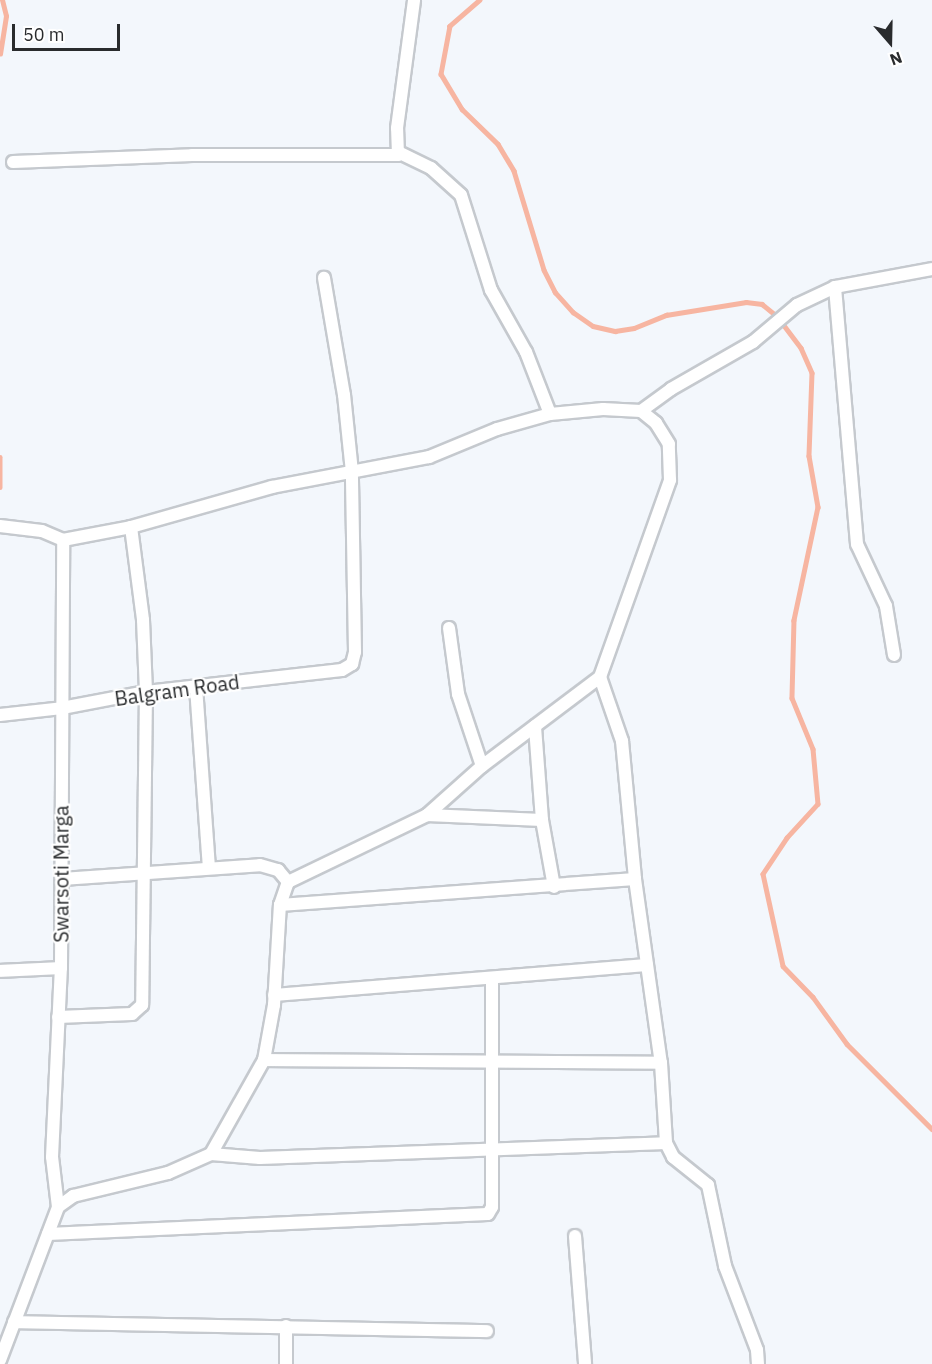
<!DOCTYPE html>
<style>
body{margin:0}
#map{position:relative;width:932px;height:1364px;overflow:hidden;background:#f3f7fc;font-family:"IBM Plex Sans",sans-serif}
div>[style]{position:absolute}
.stream>*{height:4.5px;margin:-2.25px;padding:0 2.25px;transform-origin:2.25px;border-radius:2.25px;background:#f7b5a1}
.roads{filter:drop-shadow(2px 0 #c5c9ce) drop-shadow(-2px 0 #c5c9ce) drop-shadow(0 2px #c5c9ce) drop-shadow(0 -2px #c5c9ce)}
.minor>*{height:12px;margin:-6px;padding:0 6px;transform-origin:6px;border-radius:6px;background:#fff}
span{translate:-50% -50%;white-space:nowrap;text-align:center;line-height:1.15;-webkit-text-stroke:4.5px #fff;paint-order:stroke}
.street-label{font-size:20px;color:#292b2d}
.north{position:absolute;left:860px;top:12px;width:60px;height:60px;-webkit-text-stroke:4px #fff;paint-order:stroke;rotate:160deg;font-size:16px;font-weight:700;line-height:24px;text-align:center;color:#292b2d}
.north::after{content:'';display:block;margin:auto;width:21px;height:27px;background:#292b2d;clip-path:polygon(50% 0,100% 100%,50% 72%,0 100%)}
.scale{position:absolute;left:12px;top:24px;width:108px;height:27px;box-sizing:border-box;border:3px solid #292b2d;border-top:0;padding-left:8px;font-size:18px;line-height:21px;white-space:nowrap;color:#292b2d;-webkit-text-stroke:4px #fff;paint-order:stroke}
</style>
<div id="map">
<div class="stream">
<i style="left:480px;top:0;width:40px;rotate:139deg"></i>
<i style="left:450px;top:26px;width:49px;rotate:100.6deg"></i>
<i style="left:441px;top:74px;width:41px;rotate:59deg"></i>
<i style="left:462px;top:109px;width:50px;rotate:44.2deg"></i>
<i style="left:498px;top:144px;width:31px;rotate:59deg"></i>
<i style="left:514px;top:171px;width:103px;rotate:73.1deg"></i>
<i style="left:544px;top:270px;width:25px;rotate:63deg"></i>
<i style="left:555px;top:292px;width:27px;rotate:48deg"></i>
<i style="left:573px;top:312px;width:24px;rotate:35deg"></i>
<i style="left:593px;top:326px;width:23px;rotate:13deg"></i>
<i style="left:615px;top:331px;width:19px;rotate:-9deg"></i>
<i style="left:634px;top:328px;width:35px;rotate:-22deg"></i>
<i style="left:666px;top:315px;width:81px;rotate:-9.2deg"></i>
<i style="left:746px;top:302px;width:16px;rotate:7deg"></i>
<i style="left:762px;top:304px;width:19px;rotate:39deg"></i>
<i style="left:777px;top:316px;width:40px;rotate:53deg"></i>
<i style="left:801px;top:348px;width:27px;rotate:66deg"></i>
<i style="left:812px;top:373px;width:83px;rotate:92.1deg"></i>
<i style="left:809px;top:456px;width:52px;rotate:80deg"></i>
<i style="left:818px;top:507px;width:116px;rotate:102deg"></i>
<i style="left:794px;top:620px;width:78px;rotate:91.5deg"></i>
<i style="left:792px;top:698px;width:55px;rotate:67.6deg"></i>
<i style="left:813px;top:749px;width:55px;rotate:84.8deg"></i>
<i style="left:818px;top:804px;width:46px;rotate:132.4deg"></i>
<i style="left:787px;top:838px;width:43px;rotate:123.7deg"></i>
<i style="left:763px;top:874px;width:94px;rotate:77.7deg"></i>
<i style="left:783px;top:966px;width:43px;rotate:45.9deg"></i>
<i style="left:813px;top:997px;width:58px;rotate:54.1deg"></i>
<i style="left:847px;top:1044px;width:120px;rotate:45deg"></i>
<i style="left:0;top:54px;width:38px;rotate:-81deg"></i>
<i style="left:6px;top:16px;width:16px;rotate:-104deg"></i>
<i style="left:0;top:457px;width:30px;rotate:90deg"></i>
</div>
<div class="roads">
<div class="minor">
<i style="left:398px;top:152px;width:37px;rotate:26deg"></i>
<i style="left:431px;top:168px;width:40px;rotate:42deg"></i>
<i style="left:461px;top:195px;width:100px;rotate:72.5deg"></i>
<i style="left:491px;top:290px;width:71px;rotate:60.6deg"></i>
<i style="left:526px;top:352px;width:66px;rotate:68.8deg"></i>
<i style="left:13px;top:162px;width:179px;rotate:-2.2deg"></i>
<i style="left:192px;top:155px;width:206px"></i>
<i style="left:398px;top:155px;width:27px;rotate:-92deg"></i>
<i style="left:397px;top:128px;width:129px;rotate:-82.4deg"></i>
<i style="left:641px;top:411px;width:37px;rotate:-36deg"></i>
<i style="left:671px;top:389px;width:95px;rotate:-29.8deg"></i>
<i style="left:753px;top:342px;width:57px;rotate:-40.1deg"></i>
<i style="left:797px;top:305px;width:42px;rotate:-25.3deg"></i>
<i style="left:0;top:526px;width:42px;rotate:6.8deg"></i>
<i style="left:42px;top:531px;width:23px;rotate:23deg"></i>
<i style="left:63px;top:540px;width:69px;rotate:-10.8deg"></i>
<i style="left:449px;top:628px;width:67px;rotate:82.2deg"></i>
<i style="left:458px;top:694px;width:76px;rotate:71.6deg"></i>
<i style="left:894px;top:655px;width:50px;rotate:-99.3deg"></i>
<i style="left:886px;top:606px;width:68px;rotate:-115.1deg"></i>
<i style="left:857px;top:544px;width:258px;rotate:-94.9deg"></i>
<i style="left:835px;top:287px;width:99px;rotate:-10.5deg"></i>
<i style="left:600px;top:677px;width:68px;rotate:71deg"></i>
<i style="left:622px;top:741px;width:139px;rotate:84.6deg"></i>
<i style="left:635px;top:879px;width:186px;rotate:82deg"></i>
<i style="left:661px;top:1063px;width:80px;rotate:86.4deg"></i>
<i style="left:666px;top:1143px;width:16px;rotate:63deg"></i>
<i style="left:673px;top:1157px;width:45px;rotate:38.7deg"></i>
<i style="left:708px;top:1185px;width:83px;rotate:78.1deg"></i>
<i style="left:725px;top:1266px;width:90px;rotate:69.1deg"></i>
<i style="left:757px;top:1350px;width:14px;rotate:86deg"></i>
<i style="left:196px;top:687px;width:180px;rotate:85.9deg"></i>
<i style="left:0;top:715px;width:62px;rotate:-6.4deg"></i>
<i style="left:62px;top:708px;width:86px;rotate:-10.8deg"></i>
<i style="left:146px;top:692px;width:197px;rotate:-6.4deg"></i>
<i style="left:342px;top:670px;width:12px;rotate:-31deg"></i>
<i style="left:352px;top:664px;width:12px;rotate:-76deg"></i>
<i style="left:355px;top:652px;width:180px;rotate:-91deg"></i>
<i style="left:352px;top:472px;width:77px;rotate:-95.9deg"></i>
<i style="left:344px;top:395px;width:119px;rotate:-99.7deg"></i>
<i style="left:427px;top:815px;width:115px;rotate:2.5deg"></i>
<i style="left:542px;top:820px;width:94px;rotate:-94.3deg"></i>
<i style="left:542px;top:820px;width:68px;rotate:79.8deg"></i>
<i style="left:62px;top:879px;width:198px;rotate:-4deg"></i>
<i style="left:260px;top:865px;width:19px;rotate:16deg"></i>
<i style="left:278px;top:870px;width:16px;rotate:50deg"></i>
<i style="left:280px;top:905px;width:356px;rotate:-4.2deg"></i>
<i style="left:0;top:971px;width:61px;rotate:-2.8deg"></i>
<i style="left:274px;top:995px;width:374px;rotate:-4.6deg"></i>
<i style="left:264px;top:1060px;width:397px;rotate:0.4deg"></i>
<i style="left:211px;top:1154px;width:49px;rotate:4.7deg"></i>
<i style="left:260px;top:1158px;width:406px;rotate:-2.1deg"></i>
<i style="left:58px;top:1207px;width:50px;rotate:-96.8deg"></i>
<i style="left:52px;top:1157px;width:189px;rotate:-87.3deg"></i>
<i style="left:61px;top:968px;width:428px;rotate:-89.7deg"></i>
<i style="left:48px;top:1234px;width:440px;rotate:-2.6deg"></i>
<i style="left:488px;top:1214px;width:8px;rotate:-60deg"></i>
<i style="left:492px;top:1207px;width:229px;rotate:-90deg"></i>
<i style="left:575px;top:1236px;width:128px;rotate:85.5deg"></i>
<i style="left:14px;top:1322px;width:473px;rotate:1.1deg"></i>
<i style="left:0;top:1360px;width:164px;rotate:-69.2deg"></i>
<i style="left:58px;top:1207px;width:19px;rotate:-36deg"></i>
<i style="left:73px;top:1196px;width:98px;rotate:-13.6deg"></i>
<i style="left:168px;top:1173px;width:47px;rotate:-23.8deg"></i>
<i style="left:211px;top:1154px;width:108px;rotate:-60.6deg"></i>
<i style="left:264px;top:1060px;width:56px;rotate:-79.7deg"></i>
<i style="left:274px;top:1005px;width:100px;rotate:-86.6deg"></i>
<i style="left:280px;top:905px;width:24px;rotate:-71deg"></i>
<i style="left:288px;top:882px;width:154px;rotate:-25.7deg"></i>
<i style="left:427px;top:815px;width:74px;rotate:-41.7deg"></i>
<i style="left:482px;top:766px;width:148px;rotate:-37deg"></i>
<i style="left:600px;top:677px;width:209px;rotate:-70.4deg"></i>
<i style="left:670px;top:480px;width:36px;rotate:-92deg"></i>
<i style="left:669px;top:444px;width:25px;rotate:-122deg"></i>
<i style="left:656px;top:423px;width:19px;rotate:-141deg"></i>
<i style="left:641px;top:411px;width:38px;rotate:-177deg"></i>
<i style="left:603px;top:409px;width:53px;rotate:174.6deg"></i>
<i style="left:550px;top:414px;width:55px;rotate:164.2deg"></i>
<i style="left:497px;top:429px;width:74px;rotate:157.6deg"></i>
<i style="left:429px;top:457px;width:160px;rotate:169.2deg"></i>
<i style="left:272px;top:487px;width:147px;rotate:164.2deg"></i>
<i style="left:131px;top:527px;width:94px;rotate:82.6deg"></i>
<i style="left:143px;top:620px;width:72px;rotate:87.6deg"></i>
<i style="left:146px;top:692px;width:313px;rotate:90.7deg"></i>
<i style="left:142px;top:1005px;width:13px;rotate:138deg"></i>
<i style="left:132px;top:1014px;width:74px;rotate:177.7deg"></i>
<i style="left:286px;top:1364px;width:38px;rotate:-90deg"></i>
</div>
</div>
<div class="street-label">
<span style="left:177px;top:690px;rotate:-8deg">Balgram Road</span>
<span style="left:61px;top:874px;rotate:-90deg">Swarsoti Marga</span>
</div>
<div class="north">N</div>
<div class="scale">50 m</div>
</div>
